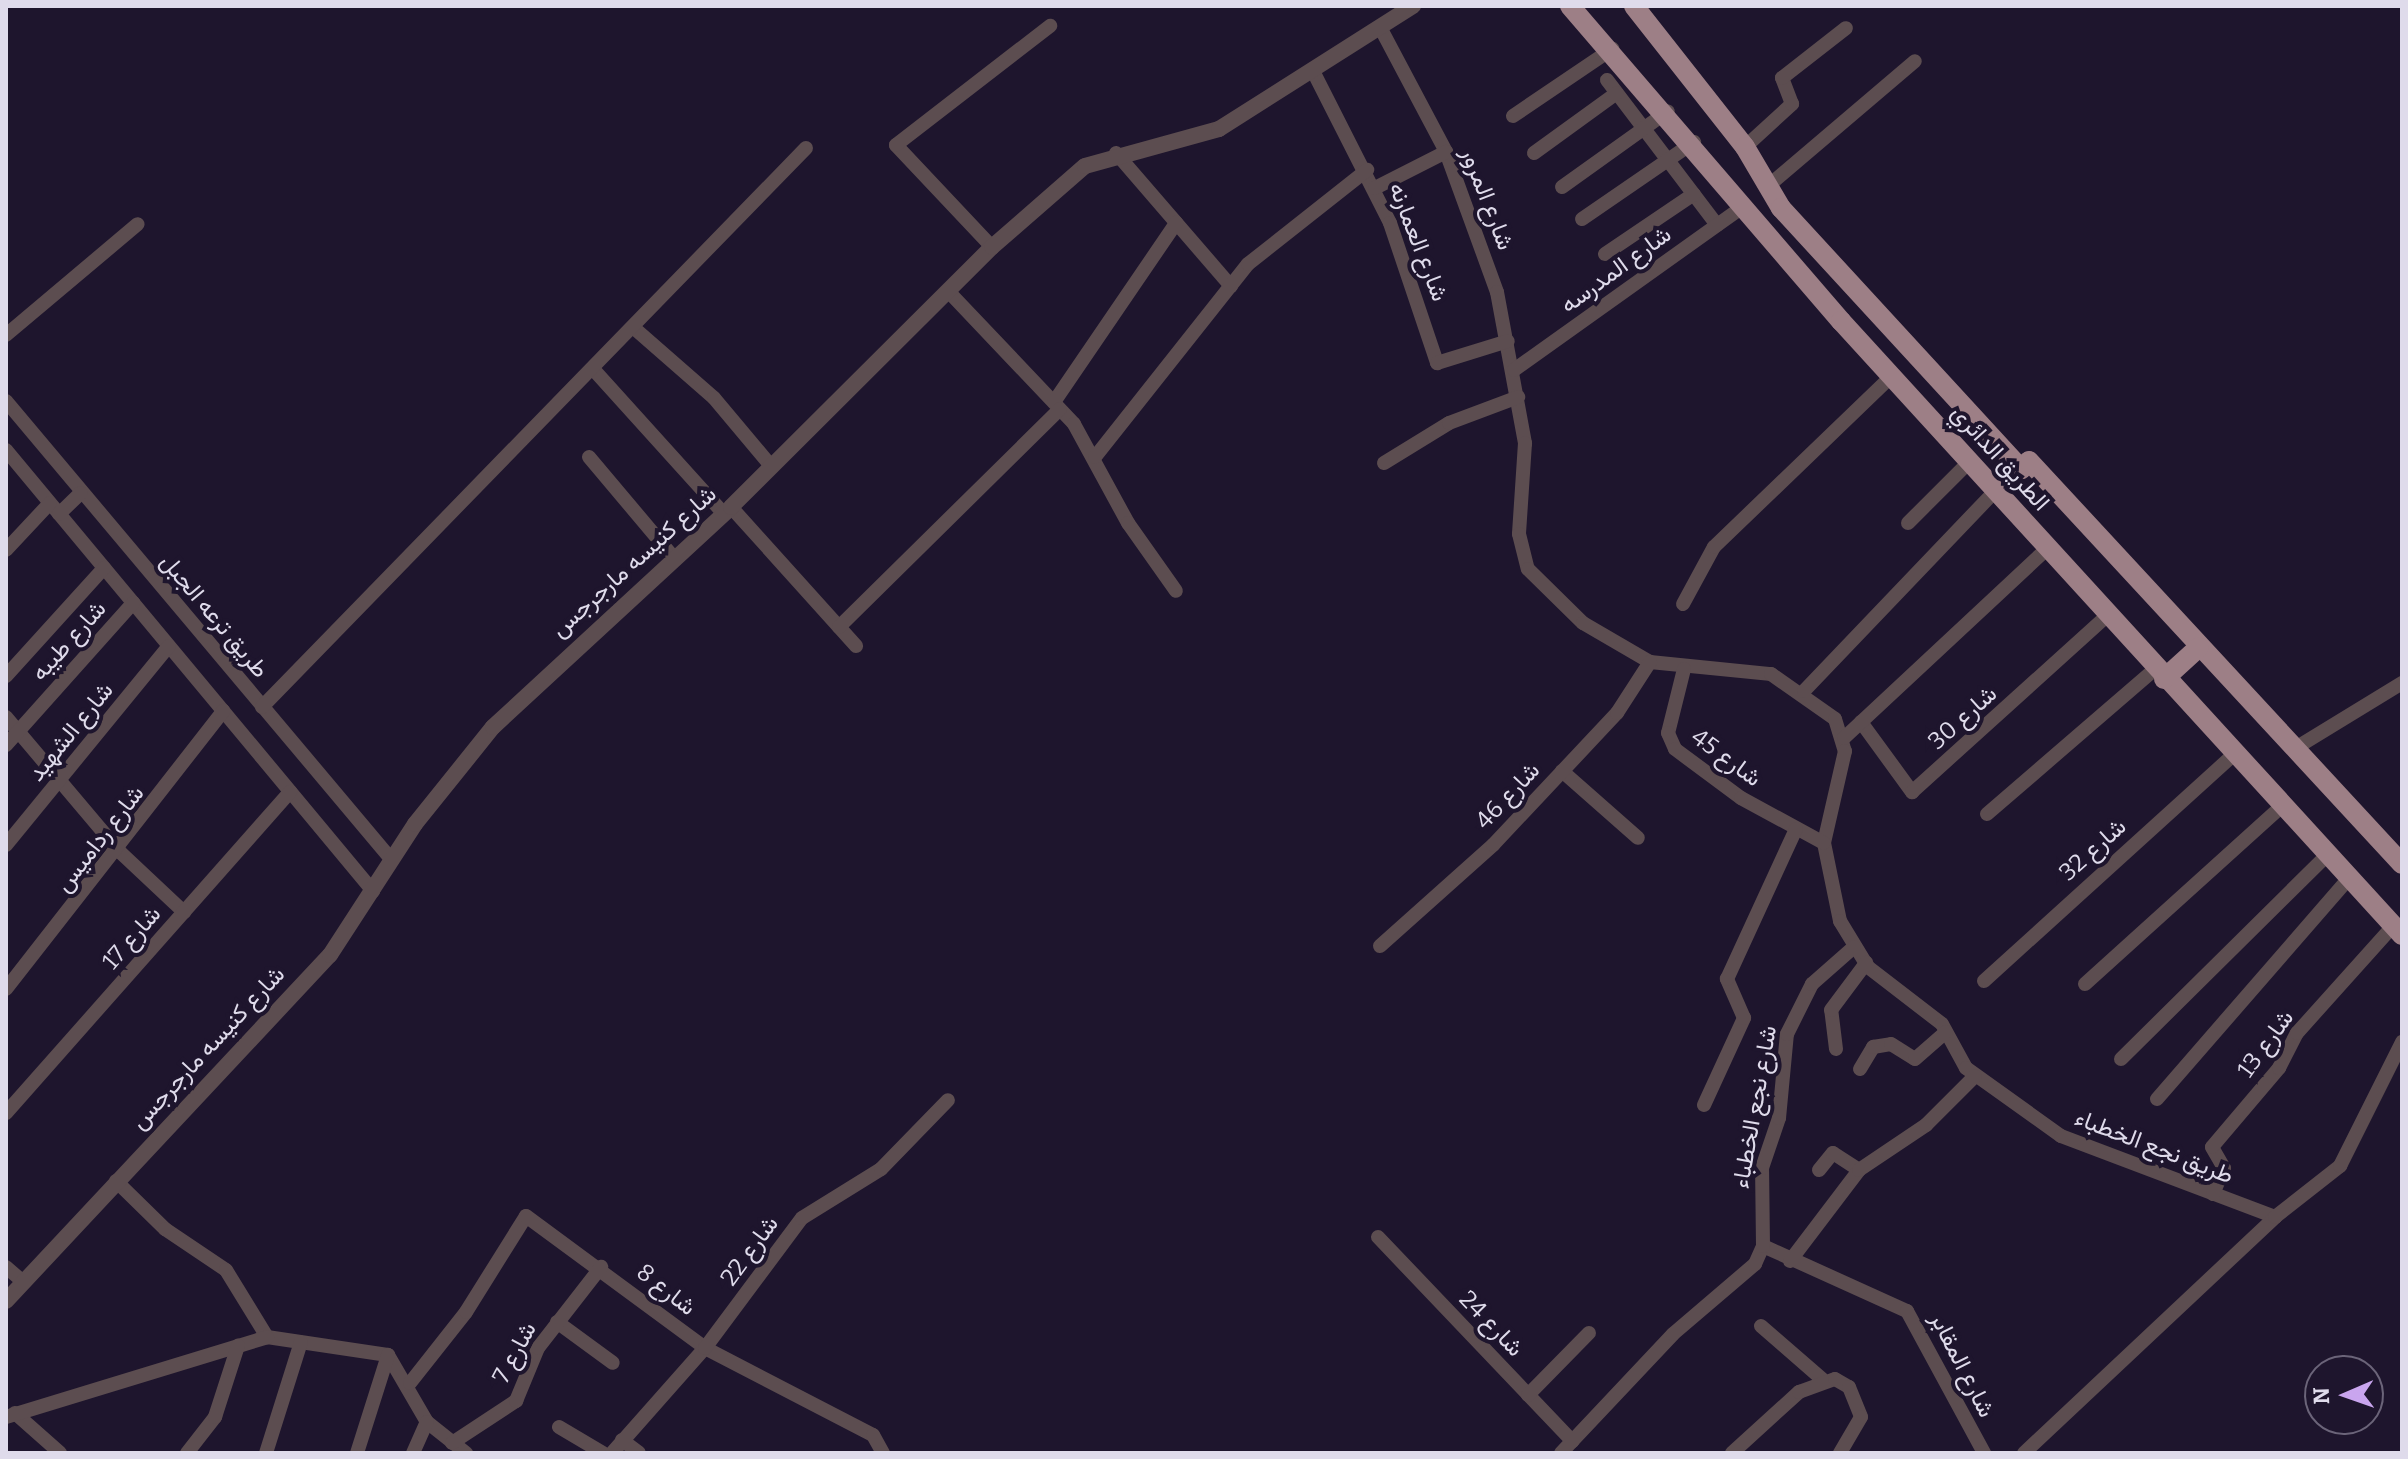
<!DOCTYPE html>
<meta charset="utf-8">
<style>
body{margin:0}
#map{position:relative;width:2408px;height:1459px;overflow:hidden;background:#1e152d;font-family:Bitter,Vazirmatn,serif}
div>[style]{position:absolute}
.minor>*{height:14px;margin:-7px;padding:0 7px;transform-origin:7px;border-radius:7px;background:#5c4d50}
.tertiary>*{height:16px;margin:-8px;padding:0 8px;transform-origin:8px;border-radius:8px;background:#5c4d50}
.primary>*{height:20px;margin:-10px;padding:0 10px;transform-origin:10px;border-radius:10px;background:#9d7f86}
span{translate:-50% -50%;white-space:nowrap;text-align:center;line-height:1.15;-webkit-text-stroke:8px #1e152d;paint-order:stroke}
.street-label{font-size:24px;color:#dfdbeb}
.frame{position:absolute;inset:0;border:8px solid #dfdbeb;pointer-events:none}
.north{position:absolute;left:2304px;top:1355px;width:80px;height:80px;box-sizing:border-box;background:#1e152d;border:2px solid #6b6479;border-radius:50%;rotate:268deg;font-size:22px;font-weight:700;line-height:32px;text-align:center;color:#dfdbeb}
.north::after{content:'';display:block;margin:auto;width:28px;height:36px;background:#c9a5ee;clip-path:polygon(50% 0,100% 100%,50% 72%,0 100%)}
</style>
<div id="map">
<div class="minor">
<i style="left:1381px;top:29px;width:139px;rotate:62.1deg"></i>
<i style="left:1446px;top:152px;width:149px;rotate:70deg"></i>
<i style="left:1497px;top:292px;width:154px;rotate:79.5deg"></i>
<i style="left:1525px;top:443px;width:91px;rotate:93.8deg"></i>
<i style="left:1519px;top:534px;width:36px;rotate:76deg"></i>
<i style="left:1528px;top:569px;width:77px;rotate:44.5deg"></i>
<i style="left:1583px;top:623px;width:78px;rotate:30.2deg"></i>
<i style="left:1650px;top:662px;width:122px;rotate:5.7deg"></i>
<i style="left:1771px;top:674px;width:78px;rotate:35.1deg"></i>
<i style="left:1835px;top:719px;width:34px;rotate:73deg"></i>
<i style="left:1845px;top:751px;width:94px;rotate:102.9deg"></i>
<i style="left:1824px;top:843px;width:80px;rotate:78.4deg"></i>
<i style="left:1840px;top:921px;width:54px;rotate:58.7deg"></i>
<i style="left:1868px;top:967px;width:93px;rotate:37.6deg"></i>
<i style="left:1942px;top:1024px;width:50px;rotate:61.4deg"></i>
<i style="left:1966px;top:1068px;width:117px;rotate:35.6deg"></i>
<i style="left:2061px;top:1136px;width:229px;rotate:20.7deg"></i>
<i style="left:1314px;top:73px;width:168px;rotate:63.1deg"></i>
<i style="left:1390px;top:223px;width:148px;rotate:71.4deg"></i>
<i style="left:1437px;top:363px;width:74px;rotate:-17.2deg"></i>
<i style="left:1607px;top:80px;width:182px;rotate:52.8deg"></i>
<i style="left:1513px;top:116px;width:120px;rotate:-34.1deg"></i>
<i style="left:1745px;top:147px;width:64px;rotate:-42.5deg"></i>
<i style="left:1792px;top:104px;width:28px;rotate:-111deg"></i>
<i style="left:1782px;top:78px;width:81px;rotate:-38deg"></i>
<i style="left:1116px;top:153px;width:176px;rotate:49.2deg"></i>
<i style="left:1534px;top:153px;width:102px;rotate:-35.9deg"></i>
<i style="left:1562px;top:187px;width:130px;rotate:-35.6deg"></i>
<i style="left:1767px;top:187px;width:194px;rotate:-40.4deg"></i>
<i style="left:1375px;top:188px;width:80px;rotate:-26.9deg"></i>
<i style="left:1582px;top:219px;width:136px;rotate:-34.5deg"></i>
<i style="left:992px;top:247px;width:140px;rotate:-133.3deg"></i>
<i style="left:896px;top:145px;width:195px;rotate:-37.7deg"></i>
<i style="left:1605px;top:254px;width:107px;rotate:-34deg"></i>
<i style="left:948px;top:291px;width:183px;rotate:46.5deg"></i>
<i style="left:1074px;top:424px;width:113px;rotate:61.4deg"></i>
<i style="left:1128px;top:523px;width:83px;rotate:54.8deg"></i>
<i style="left:634px;top:328px;width:106px;rotate:41.2deg"></i>
<i style="left:714px;top:398px;width:90px;rotate:50deg"></i>
<i style="left:6px;top:335px;width:172px;rotate:-40.1deg"></i>
<i style="left:594px;top:370px;width:194px;rotate:47.9deg"></i>
<i style="left:1514px;top:370px;width:282px;rotate:-35.5deg"></i>
<i style="left:6px;top:401px;width:598px;rotate:49.95deg"></i>
<i style="left:1054px;top:402px;width:217px;rotate:-55.7deg"></i>
<i style="left:6px;top:450px;width:574px;rotate:50.23deg"></i>
<i style="left:589px;top:457px;width:133px;rotate:49.9deg"></i>
<i style="left:1095px;top:457px;width:246px;rotate:-51.6deg"></i>
<i style="left:1248px;top:264px;width:152px;rotate:-38.3deg"></i>
<i style="left:1384px;top:463px;width:76px;rotate:-31.6deg"></i>
<i style="left:1449px;top:423px;width:74px;rotate:-20.6deg"></i>
<i style="left:731px;top:507px;width:187px;rotate:48deg"></i>
<i style="left:59px;top:514px;width:30px;rotate:-44deg"></i>
<i style="left:1908px;top:523px;width:86px;rotate:-45deg"></i>
<i style="left:6px;top:550px;width:64px;rotate:-46.9deg"></i>
<i style="left:1683px;top:604px;width:65px;rotate:-61.5deg"></i>
<i style="left:1714px;top:547px;width:247px;rotate:-43.9deg"></i>
<i style="left:839px;top:627px;width:310px;rotate:-44.6deg"></i>
<i style="left:1684px;top:669px;width:66px;rotate:104deg"></i>
<i style="left:1668px;top:733px;width:17px;rotate:66deg"></i>
<i style="left:1675px;top:749px;width:82px;rotate:36.6deg"></i>
<i style="left:1741px;top:798px;width:94px;rotate:28.5deg"></i>
<i style="left:6px;top:676px;width:146px;rotate:-47.8deg"></i>
<i style="left:1804px;top:691px;width:277px;rotate:-46.3deg"></i>
<i style="left:262px;top:707px;width:780px;rotate:-45.78deg"></i>
<i style="left:6px;top:717px;width:177px;rotate:49.8deg"></i>
<i style="left:120px;top:852px;width:88px;rotate:43.2deg"></i>
<i style="left:1861px;top:722px;width:87px;rotate:53.9deg"></i>
<i style="left:1912px;top:792px;width:263px;rotate:-42.1deg"></i>
<i style="left:1844px;top:738px;width:277px;rotate:-43deg"></i>
<i style="left:6px;top:745px;width:191px;rotate:-48.2deg"></i>
<i style="left:2294px;top:749px;width:127px;rotate:-31.4deg"></i>
<i style="left:1562px;top:771px;width:101px;rotate:41.4deg"></i>
<i style="left:1987px;top:814px;width:222px;rotate:-40.8deg"></i>
<i style="left:6px;top:845px;width:257px;rotate:-50.7deg"></i>
<i style="left:1380px;top:946px;width:152px;rotate:-41.8deg"></i>
<i style="left:1493px;top:845px;width:181px;rotate:-46.8deg"></i>
<i style="left:1617px;top:713px;width:61px;rotate:-57.1deg"></i>
<i style="left:1984px;top:981px;width:336px;rotate:-42.2deg"></i>
<i style="left:2085px;top:984px;width:264px;rotate:-42.1deg"></i>
<i style="left:6px;top:989px;width:353px;rotate:-52deg"></i>
<i style="left:1836px;top:1049px;width:39px;rotate:-97deg"></i>
<i style="left:1831px;top:1010px;width:59px;rotate:-53.3deg"></i>
<i style="left:2121px;top:1059px;width:289px;rotate:-44.7deg"></i>
<i style="left:1860px;top:1069px;width:26px;rotate:-59deg"></i>
<i style="left:1873px;top:1047px;width:18px;rotate:-9deg"></i>
<i style="left:1891px;top:1044px;width:28px;rotate:32deg"></i>
<i style="left:1915px;top:1059px;width:41px;rotate:-41.1deg"></i>
<i style="left:2157px;top:1099px;width:291px;rotate:-49deg"></i>
<i style="left:1704px;top:1105px;width:96px;rotate:-65.3deg"></i>
<i style="left:1744px;top:1018px;width:43px;rotate:-113.6deg"></i>
<i style="left:1727px;top:979px;width:165px;rotate:-65.3deg"></i>
<i style="left:6px;top:1113px;width:429px;rotate:-48.5deg"></i>
<i style="left:1819px;top:1170px;width:22px;rotate:-51deg"></i>
<i style="left:1833px;top:1153px;width:31px;rotate:33deg"></i>
<i style="left:116px;top:1181px;width:69px;rotate:44.4deg"></i>
<i style="left:165px;top:1229px;width:73px;rotate:33.9deg"></i>
<i style="left:226px;top:1270px;width:79px;rotate:58.5deg"></i>
<i style="left:267px;top:1337px;width:122px;rotate:8.5deg"></i>
<i style="left:388px;top:1355px;width:78px;rotate:59.8deg"></i>
<i style="left:427px;top:1422px;width:50px;rotate:38.5deg"></i>
<i style="left:2213px;top:1194px;width:28px;rotate:-67deg"></i>
<i style="left:2224px;top:1168px;width:24px;rotate:-120deg"></i>
<i style="left:2212px;top:1147px;width:104px;rotate:-49.7deg"></i>
<i style="left:2279px;top:1068px;width:39px;rotate:-63deg"></i>
<i style="left:2297px;top:1033px;width:144px;rotate:-48.1deg"></i>
<i style="left:1378px;top:1237px;width:282px;rotate:46.4deg"></i>
<i style="left:1763px;top:1246px;width:158px;rotate:24.3deg"></i>
<i style="left:1907px;top:1311px;width:162px;rotate:61.5deg"></i>
<i style="left:1790px;top:1261px;width:114px;rotate:-52.8deg"></i>
<i style="left:1859px;top:1170px;width:81px;rotate:-33.9deg"></i>
<i style="left:1926px;top:1125px;width:69px;rotate:-45deg"></i>
<i style="left:6px;top:1267px;width:23px;rotate:41deg"></i>
<i style="left:557px;top:1322px;width:69px;rotate:36.2deg"></i>
<i style="left:1761px;top:1326px;width:81px;rotate:41deg"></i>
<i style="left:410px;top:1383px;width:90px;rotate:-51.7deg"></i>
<i style="left:466px;top:1312px;width:113px;rotate:-58deg"></i>
<i style="left:526px;top:1216px;width:222px;rotate:36.4deg"></i>
<i style="left:705px;top:1348px;width:189px;rotate:27.4deg"></i>
<i style="left:873px;top:1435px;width:21px;rotate:61deg"></i>
<i style="left:1528px;top:1395px;width:87px;rotate:-45.5deg"></i>
<i style="left:15px;top:1413px;width:60px;rotate:41.6deg"></i>
<i style="left:6px;top:1417px;width:273px;rotate:-17deg"></i>
<i style="left:559px;top:1427px;width:51px;rotate:30.6deg"></i>
<i style="left:622px;top:1440px;width:21px;rotate:37deg"></i>
<i style="left:452px;top:1443px;width:77px;rotate:-33.3deg"></i>
<i style="left:516px;top:1401px;width:57px;rotate:-67.5deg"></i>
<i style="left:538px;top:1348px;width:103px;rotate:-52.1deg"></i>
<i style="left:187px;top:1453px;width:46px;rotate:-52.1deg"></i>
<i style="left:215px;top:1417px;width:75px;rotate:-72.1deg"></i>
<i style="left:266px;top:1453px;width:116px;rotate:-72.5deg"></i>
<i style="left:357px;top:1453px;width:103px;rotate:-72.4deg"></i>
<i style="left:413px;top:1453px;width:34px;rotate:-66deg"></i>
<i style="left:612px;top:1453px;width:140px;rotate:-48.5deg"></i>
<i style="left:705px;top:1348px;width:162px;rotate:-53.3deg"></i>
<i style="left:802px;top:1218px;width:93px;rotate:-31.8deg"></i>
<i style="left:881px;top:1169px;width:96px;rotate:-45.8deg"></i>
<i style="left:1561px;top:1453px;width:163px;rotate:-46.7deg"></i>
<i style="left:1673px;top:1334px;width:108px;rotate:-40.5deg"></i>
<i style="left:1755px;top:1264px;width:20px;rotate:-66deg"></i>
<i style="left:1763px;top:1246px;width:78px;rotate:-90.7deg"></i>
<i style="left:1762px;top:1168px;width:53px;rotate:-71.2deg"></i>
<i style="left:1779px;top:1118px;width:84px;rotate:-84.6deg"></i>
<i style="left:1787px;top:1034px;width:56px;rotate:-63.4deg"></i>
<i style="left:1812px;top:984px;width:56px;rotate:-41.4deg"></i>
<i style="left:1732px;top:1453px;width:91px;rotate:-42.3deg"></i>
<i style="left:1799px;top:1392px;width:38px;rotate:-20deg"></i>
<i style="left:1835px;top:1379px;width:16px;rotate:30deg"></i>
<i style="left:1849px;top:1387px;width:32px;rotate:68deg"></i>
<i style="left:1861px;top:1417px;width:42px;rotate:120.3deg"></i>
<i style="left:2024px;top:1453px;width:345px;rotate:-43.2deg"></i>
<i style="left:2275px;top:1217px;width:83px;rotate:-38.1deg"></i>
<i style="left:2340px;top:1166px;width:139px;rotate:-63.4deg"></i>
</div>
<div class="tertiary">
<i style="left:6px;top:1301px;width:474px;rotate:-46.9deg"></i>
<i style="left:330px;top:955px;width:156px;rotate:-57deg"></i>
<i style="left:415px;top:824px;width:124px;rotate:-51.2deg"></i>
<i style="left:493px;top:727px;width:324px;rotate:-42.7deg"></i>
<i style="left:731px;top:507px;width:368px;rotate:-44.9deg"></i>
<i style="left:992px;top:247px;width:123px;rotate:-41.1deg"></i>
<i style="left:1085px;top:166px;width:139px;rotate:-15.4deg"></i>
<i style="left:1219px;top:129px;width:230px;rotate:-32.4deg"></i>
</div>
<div class="primary">
<i style="left:1570px;top:6px;width:416px;rotate:49.3deg"></i>
<i style="left:1841px;top:321px;width:832px;rotate:47.58deg"></i>
<i style="left:1634px;top:6px;width:179px;rotate:51.8deg"></i>
<i style="left:1745px;top:147px;width:71px;rotate:59.5deg"></i>
<i style="left:1781px;top:208px;width:355px;rotate:47.4deg"></i>
<i style="left:2021px;top:469px;width:11px;rotate:-45deg"></i>
<i style="left:2029px;top:461px;width:549px;rotate:47.21deg"></i>
<i style="left:2164px;top:679px;width:47px;rotate:-42.4deg"></i>
</div>
<div class="street-label">
<span style="left:1487px;top:199px;rotate:69deg">شارع المرور</span>
<span style="left:1418px;top:242px;rotate:69deg">شارع العمارنه</span>
<span style="left:1616px;top:270px;rotate:-36deg">شارع المدرسه</span>
<span style="left:2000px;top:458px;rotate:48deg">الطريق الدائري</span>
<span style="left:634px;top:562px;rotate:-42deg">شارع كنيسه مارجرجس</span>
<span style="left:214px;top:616px;rotate:50deg">طريق ترعه الجبل</span>
<span style="left:69px;top:641px;rotate:-48deg">شارع طيبه</span>
<span style="left:1963px;top:718px;rotate:-42deg">شارع 30</span>
<span style="left:71px;top:732px;rotate:-51deg">شارع الشهيد</span>
<span style="left:1726px;top:758px;rotate:36deg">شارع 45</span>
<span style="left:1508px;top:796px;rotate:-47deg">شارع 46</span>
<span style="left:100px;top:839px;rotate:-52deg">شارع رداميس</span>
<span style="left:2093px;top:850px;rotate:-42deg">شارع 32</span>
<span style="left:132px;top:938px;rotate:-49deg">شارع 17</span>
<span style="left:2266px;top:1044px;rotate:-54deg">شارع 13</span>
<span style="left:208px;top:1048px;rotate:-47deg">شارع كنيسه مارجرجس</span>
<span style="left:1755px;top:1107px;rotate:-80deg">شارع نجع الخطباء</span>
<span style="left:2154px;top:1147px;rotate:21deg">طريق نجع الخطباء</span>
<span style="left:750px;top:1251px;rotate:-54deg">شارع 22</span>
<span style="left:666px;top:1290px;rotate:38deg">شارع 8</span>
<span style="left:1491px;top:1324px;rotate:46deg">شارع 24</span>
<span style="left:515px;top:1353px;rotate:-62deg">شارع 7</span>
<span style="left:1962px;top:1365px;rotate:63deg">شارع المقابر</span>
</div>
<div class="frame"></div>
<div class="north">N</div>
</div>
